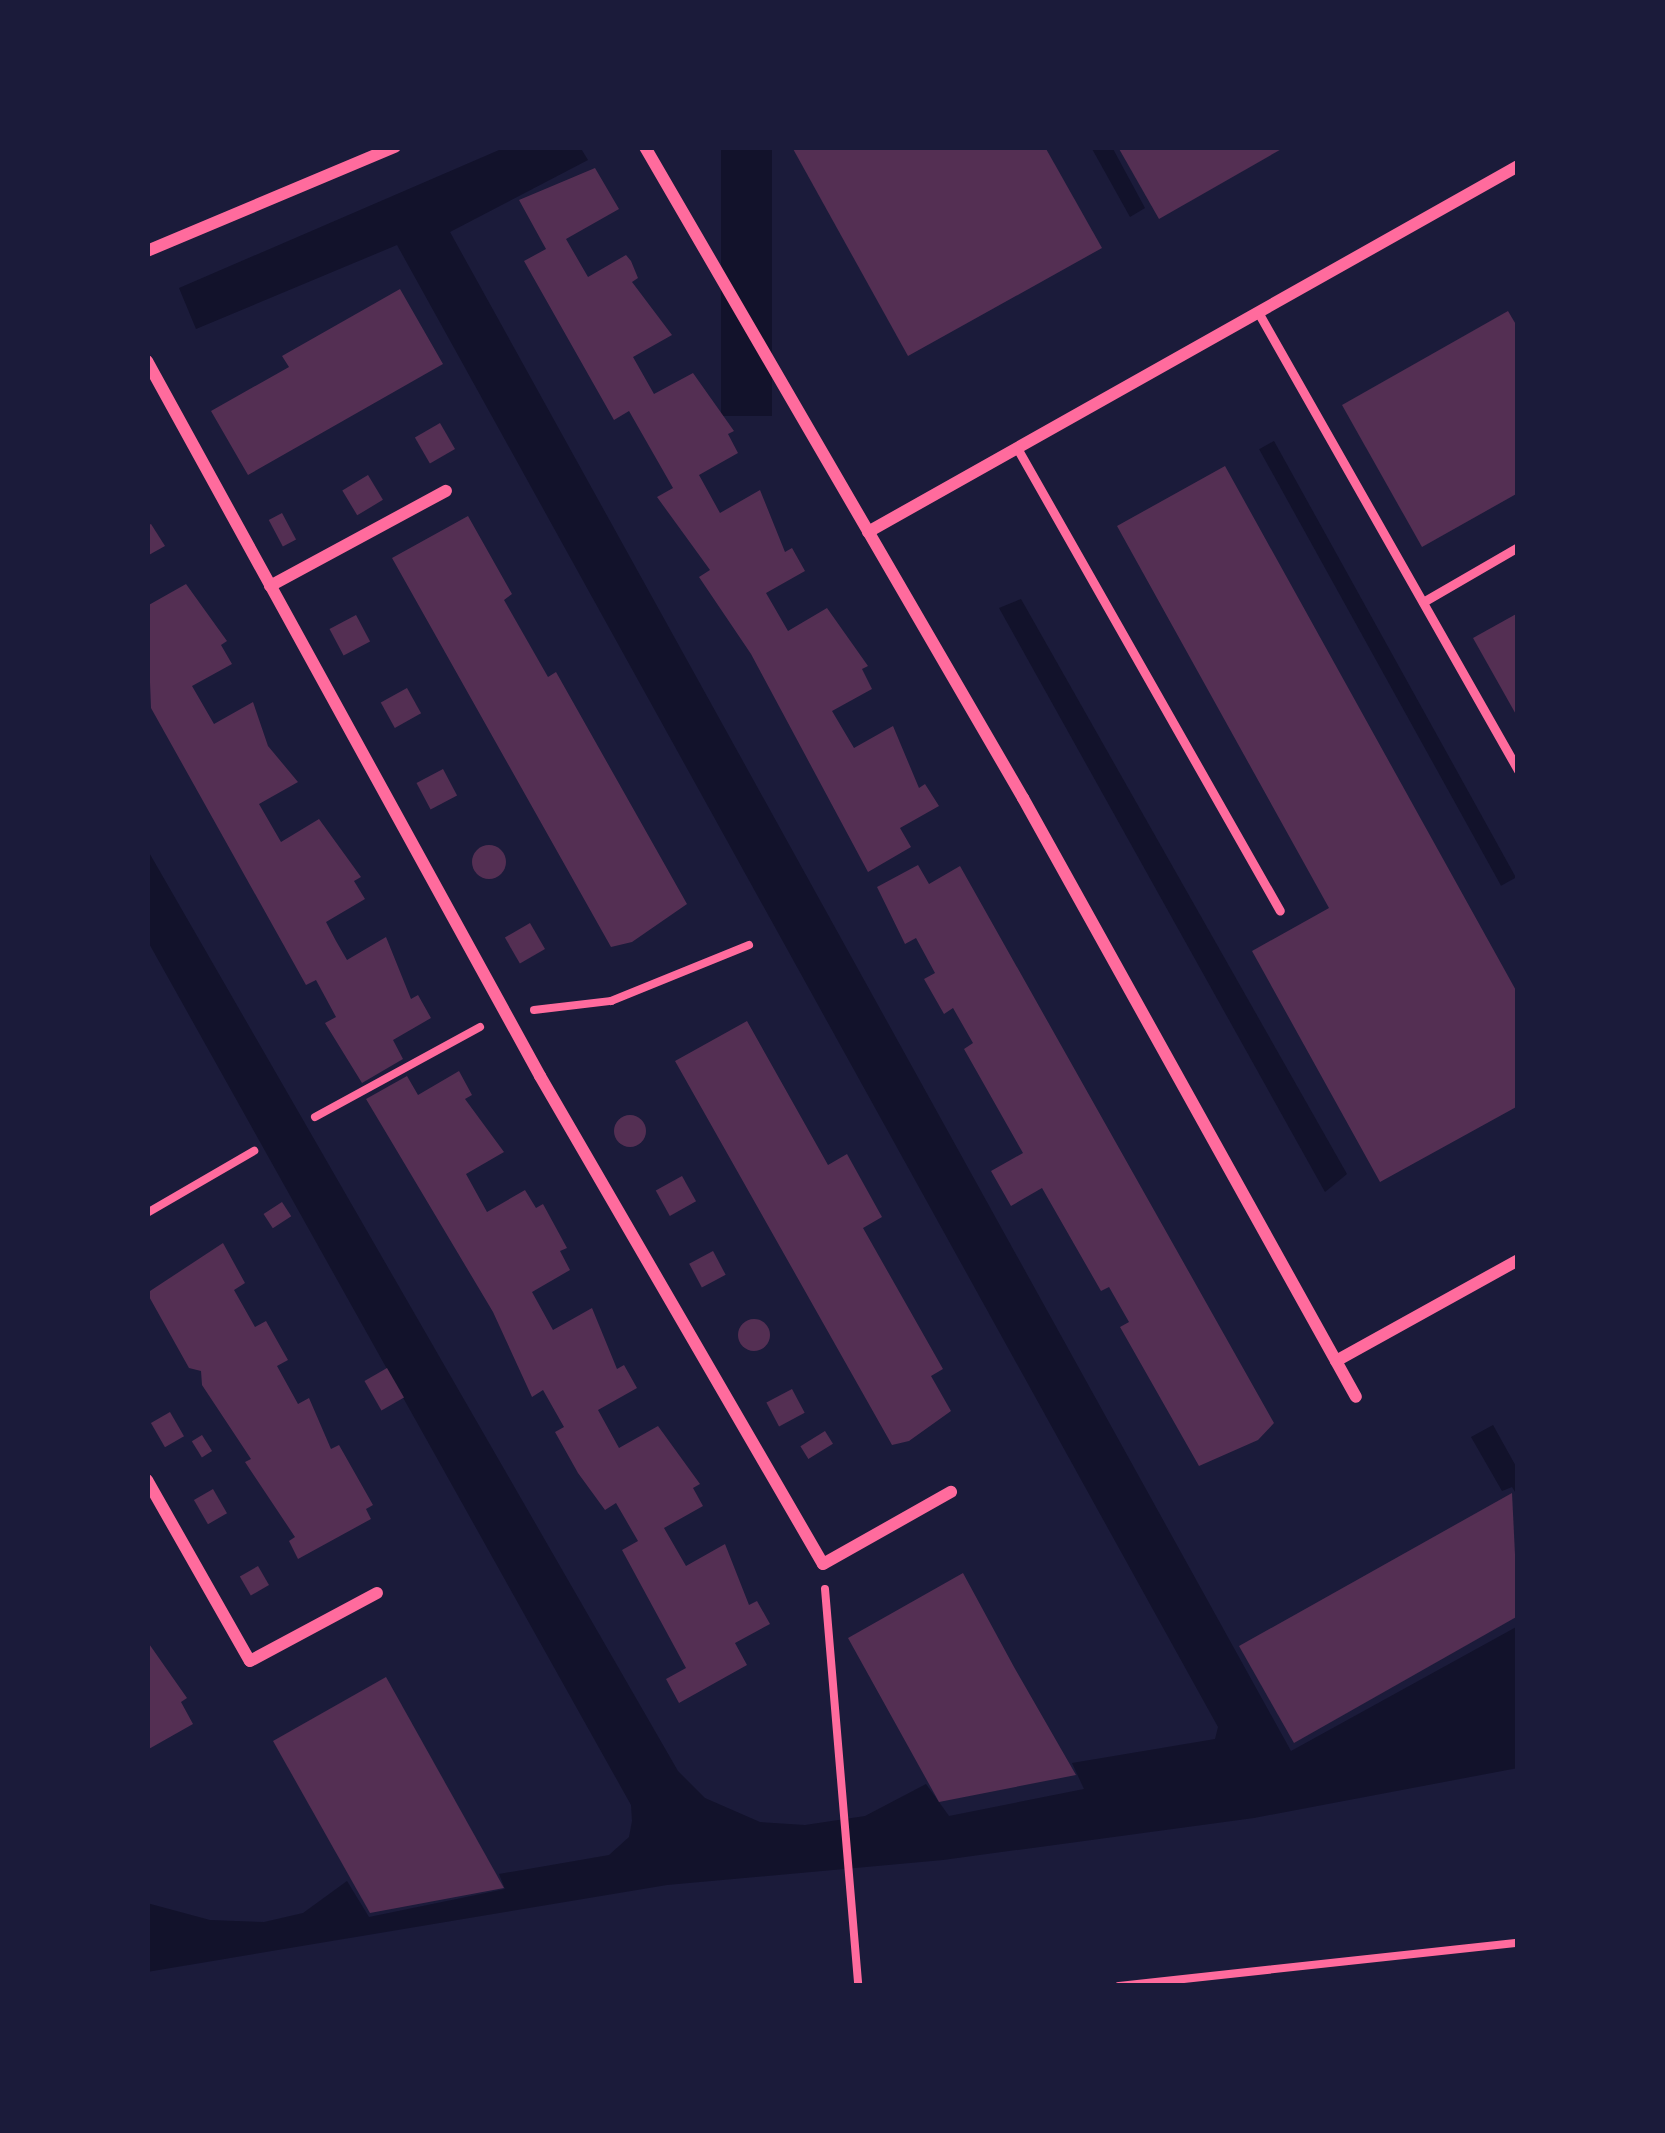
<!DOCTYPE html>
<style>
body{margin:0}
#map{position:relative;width:1665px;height:2133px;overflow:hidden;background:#1b1b3a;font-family:Signika,sans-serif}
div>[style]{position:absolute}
.water>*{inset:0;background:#12122b;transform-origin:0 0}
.building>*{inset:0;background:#542f53;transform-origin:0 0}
.round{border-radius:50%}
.path>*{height:8px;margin:-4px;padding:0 4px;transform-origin:4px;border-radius:4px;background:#ff6b9d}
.service>*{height:9px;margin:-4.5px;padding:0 4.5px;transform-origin:4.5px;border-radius:4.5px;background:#ff6b9d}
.minor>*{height:12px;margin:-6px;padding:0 6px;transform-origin:6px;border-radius:6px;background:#ff6b9d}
span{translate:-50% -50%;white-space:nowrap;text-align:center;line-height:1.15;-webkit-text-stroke:9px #1b1b3a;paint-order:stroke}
.frame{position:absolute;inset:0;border:150px solid #1b1b3a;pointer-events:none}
</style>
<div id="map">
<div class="water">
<i style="clip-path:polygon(506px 147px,580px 147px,588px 160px,450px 232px,1291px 1751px,1518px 1626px,1518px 1768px,1254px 1818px,943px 1860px,667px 1885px,147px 1972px,147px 1903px,210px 1920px,264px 1922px,303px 1913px,347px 1881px,369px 1917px,505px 1889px,499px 1874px,609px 1855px,629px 1837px,632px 1821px,631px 1805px,147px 940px,147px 849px,678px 1771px,705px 1798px,760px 1822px,805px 1825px,865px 1816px,926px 1784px,949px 1816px,1084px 1789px,1072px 1763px,1215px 1739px,1218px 1727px,397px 245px,196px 329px,179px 288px)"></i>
<i style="left:721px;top:147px;width:51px;height:269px"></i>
<i style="clip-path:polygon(1091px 147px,1112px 147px,1145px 208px,1130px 217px)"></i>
<i style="left:1274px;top:441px;width:499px;height:17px;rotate:61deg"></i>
<i style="clip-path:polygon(1021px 599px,1347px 1174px,1325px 1192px,999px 608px)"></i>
<i style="clip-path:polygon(1493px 1425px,1518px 1470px,1518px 1497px,1512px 1487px,1502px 1491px,1471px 1437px)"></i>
</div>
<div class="building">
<i style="clip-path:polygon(792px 147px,1045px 147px,1102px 248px,908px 356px)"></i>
<i style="clip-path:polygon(1118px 147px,1285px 147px,1159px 219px)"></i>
<i style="clip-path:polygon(595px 168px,619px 209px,566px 239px,588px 277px,626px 255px,631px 261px,638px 278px,632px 282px,672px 335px,633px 357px,654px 394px,693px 373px,734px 431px,728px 434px,738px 453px,699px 475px,720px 513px,760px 490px,785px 552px,792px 548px,805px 571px,766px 593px,788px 631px,827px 608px,868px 666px,862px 669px,872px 689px,832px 711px,854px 748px,893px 726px,919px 788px,925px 784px,939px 806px,900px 828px,911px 847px,868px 872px,751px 654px,699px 577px,710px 570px,657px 497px,673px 488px,629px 411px,614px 420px,524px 261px,546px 249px,519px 200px)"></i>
<i style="clip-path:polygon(400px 289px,443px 364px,248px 475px,211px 411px,289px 367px,282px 356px)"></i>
<i style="clip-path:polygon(1508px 311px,1518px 328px,1518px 493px,1422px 547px,1342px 405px)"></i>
<i style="left:440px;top:423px;width:30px;height:29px;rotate:60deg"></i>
<i style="clip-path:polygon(1225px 466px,1518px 994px,1518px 1106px,1380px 1182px,1252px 951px,1329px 908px,1117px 526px)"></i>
<i style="left:368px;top:475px;width:29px;height:30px;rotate:59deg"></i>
<i style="left:282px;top:513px;width:30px;height:15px;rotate:62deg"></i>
<i style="clip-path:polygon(468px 516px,512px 594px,504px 600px,548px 677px,556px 672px,687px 904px,632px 942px,611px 947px,392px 558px)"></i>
<i style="clip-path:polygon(151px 524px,165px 546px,147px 556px,147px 526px)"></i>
<i style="clip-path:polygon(186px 584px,227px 641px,221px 645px,232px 664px,192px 686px,214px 724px,253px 702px,268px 746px,298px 782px,259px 804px,281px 842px,319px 819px,361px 877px,354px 881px,365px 899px,326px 922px,336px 941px,347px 960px,386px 937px,411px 999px,418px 995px,431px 1018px,393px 1040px,403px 1059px,362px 1083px,325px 1023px,336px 1017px,316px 980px,306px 985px,151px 708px,147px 606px)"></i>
<i style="clip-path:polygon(1518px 613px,1518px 718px,1473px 638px)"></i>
<i style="left:356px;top:615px;width:30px;height:30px;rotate:62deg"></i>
<i style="left:407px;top:688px;width:29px;height:30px;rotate:61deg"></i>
<i style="left:443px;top:769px;width:30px;height:30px;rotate:62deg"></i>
<i class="round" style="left:472px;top:845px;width:34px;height:34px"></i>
<i style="clip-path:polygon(918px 865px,929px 884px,960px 866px,1274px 1423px,1258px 1440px,1199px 1466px,1120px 1327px,1129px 1322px,1109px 1287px,1101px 1291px,1042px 1188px,1011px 1206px,991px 1171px,1023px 1153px,964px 1049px,973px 1043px,953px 1008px,944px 1014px,924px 979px,935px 973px,916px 938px,905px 944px,877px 887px)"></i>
<i style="left:530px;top:923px;width:30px;height:29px;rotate:60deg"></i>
<i style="clip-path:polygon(747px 1021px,828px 1165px,847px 1154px,882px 1217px,863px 1228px,943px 1369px,931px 1376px,951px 1411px,909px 1441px,892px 1445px,675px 1061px)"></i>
<i style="clip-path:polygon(459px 1071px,472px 1095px,465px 1099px,504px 1152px,466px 1174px,487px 1212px,525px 1190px,536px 1208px,543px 1204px,567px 1248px,560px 1251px,570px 1270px,532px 1292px,553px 1330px,592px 1308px,617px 1369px,624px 1365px,637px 1388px,598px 1410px,619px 1448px,658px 1426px,700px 1484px,693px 1488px,703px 1506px,664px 1528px,686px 1566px,725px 1544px,749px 1605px,757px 1601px,770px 1624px,735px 1643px,747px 1665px,679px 1703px,666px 1679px,686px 1668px,622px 1550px,638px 1541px,616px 1503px,605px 1510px,578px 1473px,555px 1432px,564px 1427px,543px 1390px,532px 1397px,493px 1312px,366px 1099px,407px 1076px,418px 1095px)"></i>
<i class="round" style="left:614px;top:1115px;width:32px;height:32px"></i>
<i style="left:682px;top:1176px;width:29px;height:30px;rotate:61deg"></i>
<i style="left:282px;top:1202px;width:17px;height:22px;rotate:57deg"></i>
<i style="clip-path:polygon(223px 1243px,245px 1283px,234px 1290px,255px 1327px,266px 1321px,288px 1360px,277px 1366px,298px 1404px,309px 1398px,331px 1449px,339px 1445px,373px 1505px,366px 1509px,371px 1519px,298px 1559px,289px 1541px,295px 1537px,245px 1462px,251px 1459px,202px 1385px,201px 1371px,189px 1368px,147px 1293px)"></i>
<i style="left:713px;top:1251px;width:27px;height:27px;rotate:62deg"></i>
<i class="round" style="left:738px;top:1319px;width:32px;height:32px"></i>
<i style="left:387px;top:1368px;width:34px;height:26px;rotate:60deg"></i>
<i style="left:792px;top:1389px;width:27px;height:29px;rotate:62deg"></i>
<i style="left:170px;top:1412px;width:28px;height:22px;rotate:60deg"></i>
<i style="left:825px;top:1431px;width:15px;height:29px;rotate:58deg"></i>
<i style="left:202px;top:1435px;width:19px;height:12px;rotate:58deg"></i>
<i style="left:213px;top:1489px;width:28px;height:22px;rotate:60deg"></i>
<i style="clip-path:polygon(1512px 1493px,1518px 1616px,1294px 1743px,1239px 1646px)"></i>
<i style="left:258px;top:1566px;width:22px;height:21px;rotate:60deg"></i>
<i style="clip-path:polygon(963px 1573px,1014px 1667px,1076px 1775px,939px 1802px,848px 1638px)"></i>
<i style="clip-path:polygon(147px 1641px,187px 1698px,181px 1702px,193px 1724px,147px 1750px)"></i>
<i style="clip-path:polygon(386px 1677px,504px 1888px,370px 1913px,273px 1741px)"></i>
</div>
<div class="path">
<i style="left:534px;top:1010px;width:78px;rotate:-6.7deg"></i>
<i style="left:611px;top:1001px;width:149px;rotate:-22.1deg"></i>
<i style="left:315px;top:1117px;width:188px;rotate:-28.6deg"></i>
<i style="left:147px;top:1213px;width:124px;rotate:-30.1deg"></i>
<i style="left:825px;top:1589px;width:398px;rotate:85.2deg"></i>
<i style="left:1119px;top:1986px;width:401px;rotate:-6.2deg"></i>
</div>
<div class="service">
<i style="left:1258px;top:312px;width:527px;rotate:60.42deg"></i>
<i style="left:1017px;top:448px;width:532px;rotate:60.4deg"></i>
<i style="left:1423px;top:602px;width:110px;rotate:-30.1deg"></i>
</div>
<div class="minor">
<i style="left:645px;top:147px;width:753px;rotate:59.86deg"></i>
<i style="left:1023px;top:798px;width:685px;rotate:60.93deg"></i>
<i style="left:147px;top:251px;width:269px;rotate:-22.8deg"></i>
<i style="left:147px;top:361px;width:816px;rotate:61.2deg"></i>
<i style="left:540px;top:1076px;width:564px;rotate:59.89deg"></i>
<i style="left:823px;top:1564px;width:147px;rotate:-29.4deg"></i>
<i style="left:868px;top:532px;width:746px;rotate:-29.38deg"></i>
<i style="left:270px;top:586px;width:200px;rotate:-28.4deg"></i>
<i style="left:1336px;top:1361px;width:208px;rotate:-29deg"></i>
<i style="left:147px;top:1480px;width:208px;rotate:60.4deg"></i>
<i style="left:250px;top:1661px;width:144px;rotate:-28.2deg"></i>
</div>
<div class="frame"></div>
</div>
